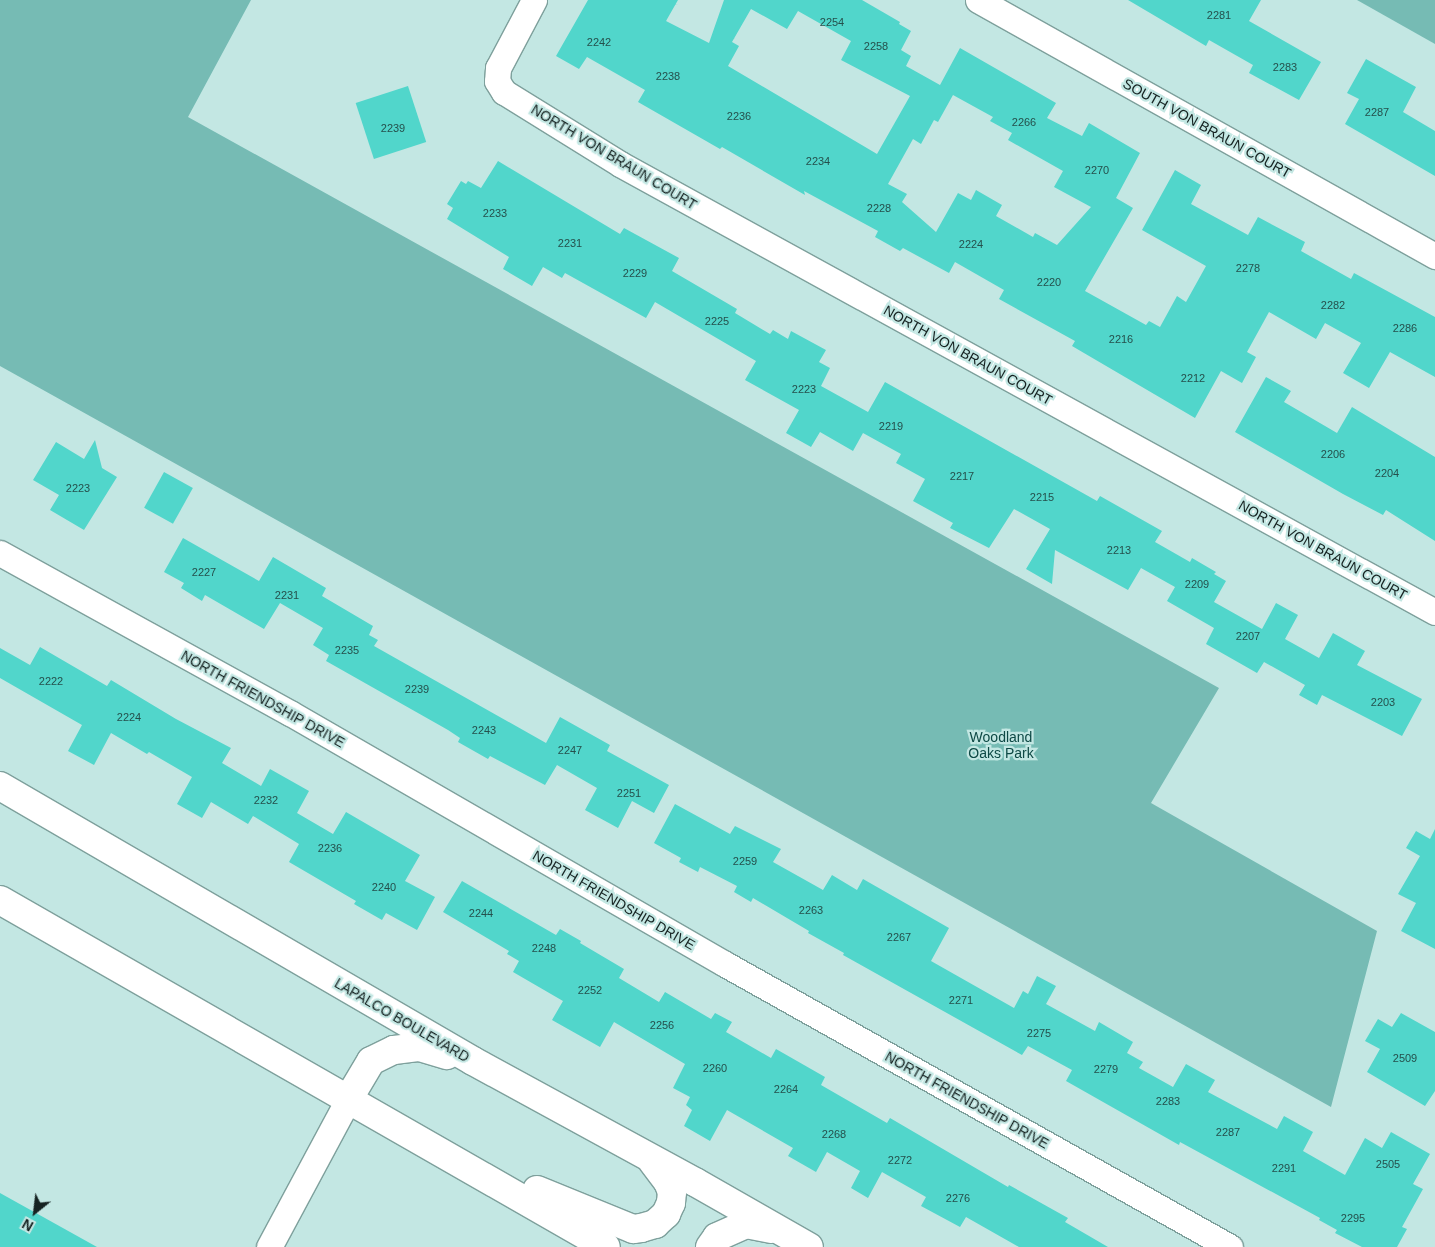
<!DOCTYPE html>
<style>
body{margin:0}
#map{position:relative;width:1435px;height:1247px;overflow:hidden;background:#c3e7e3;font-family:Arial,sans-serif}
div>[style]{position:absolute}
.green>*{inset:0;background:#76bbb4}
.building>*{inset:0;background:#51d6cb;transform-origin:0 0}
.roads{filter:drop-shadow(1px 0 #7ea09c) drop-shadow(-1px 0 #7ea09c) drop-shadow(0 1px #7ea09c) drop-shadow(0 -1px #7ea09c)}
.minor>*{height:25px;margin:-12.5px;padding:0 12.5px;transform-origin:12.5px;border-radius:12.5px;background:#fff}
.major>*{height:28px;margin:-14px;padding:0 14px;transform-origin:14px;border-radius:14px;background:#fff}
span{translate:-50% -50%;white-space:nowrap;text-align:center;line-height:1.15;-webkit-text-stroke:4.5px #c3e7e3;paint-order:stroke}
.number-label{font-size:11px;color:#25504c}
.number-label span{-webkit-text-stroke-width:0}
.street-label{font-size:14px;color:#162322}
.park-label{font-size:14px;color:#0e4945}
.north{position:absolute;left:10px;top:1187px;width:50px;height:50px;-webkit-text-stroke:4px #c3e7e3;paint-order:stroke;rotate:209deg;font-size:14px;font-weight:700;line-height:20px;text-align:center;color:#162322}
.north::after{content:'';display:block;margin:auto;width:18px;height:22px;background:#162322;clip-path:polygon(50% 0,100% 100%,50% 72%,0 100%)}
</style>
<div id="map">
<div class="green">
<i style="clip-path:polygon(0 0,251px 0,188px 117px,1219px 688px,1151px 803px,1377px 931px,1331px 1107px,0 366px)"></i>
<i style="clip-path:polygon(1357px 0,1435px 0,1435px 44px)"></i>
</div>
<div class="building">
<i style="clip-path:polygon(evenodd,588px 0,678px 0,666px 21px,709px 43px,724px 0,862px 0,900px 22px,899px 24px,911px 31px,901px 50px,911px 56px,906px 66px,940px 85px,960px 48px,1056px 103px,1047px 118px,1082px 136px,1089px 123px,1140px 153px,1116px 198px,1133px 208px,1085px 291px,1146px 325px,1149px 321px,1160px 327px,1177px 296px,1186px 302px,1206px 266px,1142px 230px,1175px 170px,1201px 185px,1191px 204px,1248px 235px,1258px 217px,1305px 242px,1301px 251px,1351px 279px,1354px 273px,1435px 317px,1435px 377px,1390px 352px,1369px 388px,1343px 373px,1361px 343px,1325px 323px,1316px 339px,1269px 312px,1247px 352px,1256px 357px,1242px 383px,1221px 371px,1195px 418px,1072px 346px,1075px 341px,999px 299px,1004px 290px,955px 262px,949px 273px,903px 248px,900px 251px,875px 237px,878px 231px,804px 191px,805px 195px,722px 147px,720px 149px,638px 102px,645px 90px,587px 57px,579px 69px,556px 56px,588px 0,751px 9px,787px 29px,798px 11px,851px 41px,841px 60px,910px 96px,877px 154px,728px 66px,739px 46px,732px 42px,751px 9px,588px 0,953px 95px,993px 117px,990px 121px,1012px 133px,1008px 140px,1063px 171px,1054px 187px,1091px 207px,1057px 245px,1035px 233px,1033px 237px,996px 216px,1002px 205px,976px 190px,971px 200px,958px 193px,936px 232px,902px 202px,907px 194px,888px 184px,913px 139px,921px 144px,934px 120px,938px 122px,953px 95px)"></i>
<i style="clip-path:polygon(1128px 0,1261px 0,1249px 21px,1321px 62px,1299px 100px,1249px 73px,1253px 65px,1209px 40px,1206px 46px)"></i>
<i style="clip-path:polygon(1366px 59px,1416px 87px,1403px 112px,1435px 131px,1435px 176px,1345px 124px,1359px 99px,1347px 93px)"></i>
<i style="left:408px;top:86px;width:59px;height:55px;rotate:72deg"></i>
<i style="clip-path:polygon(498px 161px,620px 234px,624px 228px,679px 258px,672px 271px,737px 309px,735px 313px,770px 334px,773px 330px,788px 339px,791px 331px,826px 350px,819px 362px,830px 368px,821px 386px,868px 412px,885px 382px,1097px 501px,1100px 496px,1162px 531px,1155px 542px,1190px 562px,1192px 558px,1216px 572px,1214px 574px,1226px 581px,1214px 602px,1262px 629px,1276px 603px,1298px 615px,1285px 639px,1319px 658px,1333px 633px,1365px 651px,1357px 665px,1422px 699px,1402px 736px,1322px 695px,1317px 705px,1299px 695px,1305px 685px,1264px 662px,1257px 673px,1206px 644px,1214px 628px,1167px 601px,1175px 587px,1141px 568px,1128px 590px,1055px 550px,1052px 584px,1026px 569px,1050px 529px,1014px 509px,989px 548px,950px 528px,953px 523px,913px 501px,925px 479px,896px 463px,901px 454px,863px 433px,853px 451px,820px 432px,811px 447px,786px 433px,799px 410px,745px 380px,756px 361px,655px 302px,646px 318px,565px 273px,562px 278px,543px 267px,532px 286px,503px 269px,509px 257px,447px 219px,453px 208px,447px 204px,461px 181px,466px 184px,468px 181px,481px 188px)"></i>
<i style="clip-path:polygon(1266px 377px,1291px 391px,1284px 402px,1337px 433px,1352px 407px,1435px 457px,1435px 541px,1386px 510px,1383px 515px,1343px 494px,1235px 432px)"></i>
<i style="clip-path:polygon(95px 440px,102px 468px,117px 477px,84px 530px,50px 510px,59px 495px,33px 480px,56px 442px,84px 459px)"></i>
<i style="left:164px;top:472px;width:33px;height:41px;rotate:29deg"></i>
<i style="clip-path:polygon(183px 538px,259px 581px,273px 557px,326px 588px,322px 596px,373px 626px,369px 635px,378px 640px,374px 646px,546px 743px,560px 717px,610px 745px,607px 751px,669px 785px,654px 813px,632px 801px,618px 828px,585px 810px,597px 788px,557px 765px,545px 785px,490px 756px,488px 759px,458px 742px,460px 738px,448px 730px,326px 661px,329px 655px,313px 645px,323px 628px,280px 603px,264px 629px,205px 595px,202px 601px,181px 588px,184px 583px,164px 572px)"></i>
<i style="clip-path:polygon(40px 647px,107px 686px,111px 680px,176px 719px,231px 748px,222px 763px,261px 786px,270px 769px,309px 791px,297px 813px,333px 834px,346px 812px,420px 855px,405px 881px,435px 897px,417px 930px,386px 913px,382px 920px,354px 904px,356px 901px,289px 862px,299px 844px,253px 816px,248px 824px,211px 802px,202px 818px,177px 804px,192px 777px,149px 752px,147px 754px,111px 733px,94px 765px,68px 751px,82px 725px,0 678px,0 648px,30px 665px)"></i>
<i style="clip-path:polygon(675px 804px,730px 834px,735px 826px,781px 849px,773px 862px,823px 890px,832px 875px,857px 890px,863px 879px,949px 928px,931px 961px,1014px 1008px,1023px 991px,1028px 994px,1037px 976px,1056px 986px,1046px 1004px,1095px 1031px,1099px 1022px,1133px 1042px,1127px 1053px,1143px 1062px,1139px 1068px,1173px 1087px,1186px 1064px,1215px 1080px,1208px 1092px,1277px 1129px,1284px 1116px,1313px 1132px,1303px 1151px,1345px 1175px,1365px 1138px,1382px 1148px,1391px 1132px,1430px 1154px,1413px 1184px,1423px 1189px,1402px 1227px,1407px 1229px,1397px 1247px,1362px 1247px,1335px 1233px,1337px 1230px,1319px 1220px,1320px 1218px,1180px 1142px,1179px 1145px,1066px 1081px,1072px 1070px,1028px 1046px,1022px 1055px,843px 955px,844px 953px,808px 933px,809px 931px,753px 898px,751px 902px,734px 892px,737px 886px,700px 867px,698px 872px,679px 862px,681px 858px,654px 843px)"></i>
<i style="clip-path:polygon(1435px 829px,1435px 949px,1401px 931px,1416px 903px,1398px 894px,1420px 856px,1406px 848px,1416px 831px,1430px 839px)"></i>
<i style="clip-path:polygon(462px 881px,556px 935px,560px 929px,581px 941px,580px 943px,624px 969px,619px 978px,659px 1002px,665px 992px,711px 1019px,715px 1013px,732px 1022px,726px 1032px,771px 1058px,776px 1049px,825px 1077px,821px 1085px,887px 1123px,890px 1118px,1008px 1187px,1009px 1185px,1068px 1218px,1065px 1222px,1108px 1247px,1019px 1247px,966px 1217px,960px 1227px,921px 1206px,926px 1197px,882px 1172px,868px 1198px,851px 1188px,860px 1171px,827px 1152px,816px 1172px,788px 1156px,793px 1148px,727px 1110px,710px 1141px,684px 1126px,692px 1110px,686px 1105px,690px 1097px,673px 1088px,685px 1064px,614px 1022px,600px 1047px,552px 1020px,563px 1001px,513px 972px,519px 961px,507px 954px,509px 951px,443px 912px)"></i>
<i style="clip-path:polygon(1401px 1013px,1435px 1032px,1435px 1091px,1425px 1106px,1367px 1072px,1380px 1049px,1365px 1041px,1378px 1019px,1392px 1027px)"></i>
<i style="clip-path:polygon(0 1193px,97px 1247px,0 1247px)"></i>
</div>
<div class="roads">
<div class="minor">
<i style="left:534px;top:0;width:77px;rotate:117.9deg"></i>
<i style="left:498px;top:68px;width:13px;rotate:94deg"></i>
<i style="left:497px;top:81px;width:13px;rotate:58deg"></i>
<i style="left:504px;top:92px;width:137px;rotate:31.8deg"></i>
<i style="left:620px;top:164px;width:930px;rotate:28.8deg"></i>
<i style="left:978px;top:0;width:524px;rotate:29.26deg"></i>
<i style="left:0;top:553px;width:331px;rotate:28.9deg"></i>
<i style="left:290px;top:713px;width:502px;rotate:29.99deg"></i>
<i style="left:725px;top:964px;width:579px;rotate:29.27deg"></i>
<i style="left:269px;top:1247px;width:169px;rotate:-61.8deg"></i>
</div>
<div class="major">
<i style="left:0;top:786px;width:547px;rotate:30.17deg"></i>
<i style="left:473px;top:1061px;width:253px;rotate:28.6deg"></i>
<i style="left:695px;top:1182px;width:131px;rotate:29.7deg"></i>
<i style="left:0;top:900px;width:698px;rotate:29.8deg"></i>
<i style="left:349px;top:1098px;width:43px;rotate:-59.3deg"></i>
<i style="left:371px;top:1061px;width:25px;rotate:-26deg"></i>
<i style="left:394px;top:1050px;width:26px;rotate:-7deg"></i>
<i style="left:420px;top:1047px;width:28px;rotate:17deg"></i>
<i style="left:537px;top:1190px;width:104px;rotate:22.1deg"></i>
<i style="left:633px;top:1229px;width:8px;rotate:-7deg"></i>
<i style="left:641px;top:1228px;width:15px;rotate:-16deg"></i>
<i style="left:655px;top:1224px;width:15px;rotate:-42deg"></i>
<i style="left:666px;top:1214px;width:12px;rotate:-66deg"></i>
<i style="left:671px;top:1203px;width:11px;rotate:-85deg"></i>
<i style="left:672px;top:1192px;width:11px;rotate:-112deg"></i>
<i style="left:668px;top:1182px;width:26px;rotate:-127deg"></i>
<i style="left:710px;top:1247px;width:12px;rotate:-55deg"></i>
<i style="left:717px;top:1237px;width:32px;rotate:-24deg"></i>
<i style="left:746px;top:1224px;width:26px;rotate:11deg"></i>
</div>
</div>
<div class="number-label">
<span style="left:1219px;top:15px">2281</span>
<span style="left:832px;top:22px">2254</span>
<span style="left:599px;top:42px">2242</span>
<span style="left:876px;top:46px">2258</span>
<span style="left:1285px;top:67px">2283</span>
<span style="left:668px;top:76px">2238</span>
<span style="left:1377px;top:112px">2287</span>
<span style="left:739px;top:116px">2236</span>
<span style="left:1024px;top:122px">2266</span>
<span style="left:393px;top:128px">2239</span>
<span style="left:818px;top:161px">2234</span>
<span style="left:1097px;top:170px">2270</span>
<span style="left:879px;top:208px">2228</span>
<span style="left:495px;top:213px">2233</span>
<span style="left:570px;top:243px">2231</span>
<span style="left:971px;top:244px">2224</span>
<span style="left:1248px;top:268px">2278</span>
<span style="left:635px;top:273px">2229</span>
<span style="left:1049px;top:282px">2220</span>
<span style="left:1333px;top:305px">2282</span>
<span style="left:717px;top:321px">2225</span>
<span style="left:1405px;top:328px">2286</span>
<span style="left:1121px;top:339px">2216</span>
<span style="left:1193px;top:378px">2212</span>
<span style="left:804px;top:389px">2223</span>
<span style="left:891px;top:426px">2219</span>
<span style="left:1333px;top:454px">2206</span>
<span style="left:1387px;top:473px">2204</span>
<span style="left:962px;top:476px">2217</span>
<span style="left:78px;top:488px">2223</span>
<span style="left:1042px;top:497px">2215</span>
<span style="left:1119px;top:550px">2213</span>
<span style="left:204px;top:572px">2227</span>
<span style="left:1197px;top:584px">2209</span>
<span style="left:287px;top:595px">2231</span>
<span style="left:1248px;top:636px">2207</span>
<span style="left:347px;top:650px">2235</span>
<span style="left:51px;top:681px">2222</span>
<span style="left:417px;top:689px">2239</span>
<span style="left:1383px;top:702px">2203</span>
<span style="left:129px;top:717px">2224</span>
<span style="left:484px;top:730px">2243</span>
<span style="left:570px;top:750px">2247</span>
<span style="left:629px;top:793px">2251</span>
<span style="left:266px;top:800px">2232</span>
<span style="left:330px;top:848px">2236</span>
<span style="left:745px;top:861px">2259</span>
<span style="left:384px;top:887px">2240</span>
<span style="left:811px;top:910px">2263</span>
<span style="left:481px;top:913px">2244</span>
<span style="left:899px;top:937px">2267</span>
<span style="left:544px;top:948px">2248</span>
<span style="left:590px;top:990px">2252</span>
<span style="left:961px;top:1000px">2271</span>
<span style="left:662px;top:1025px">2256</span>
<span style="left:1039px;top:1033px">2275</span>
<span style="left:1405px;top:1058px">2509</span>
<span style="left:715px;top:1068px">2260</span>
<span style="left:1106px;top:1069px">2279</span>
<span style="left:786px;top:1089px">2264</span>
<span style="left:1168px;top:1101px">2283</span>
<span style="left:1228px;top:1132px">2287</span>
<span style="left:834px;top:1134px">2268</span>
<span style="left:900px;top:1160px">2272</span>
<span style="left:1388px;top:1164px">2505</span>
<span style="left:1284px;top:1168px">2291</span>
<span style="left:958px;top:1198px">2276</span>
<span style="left:1353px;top:1218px">2295</span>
</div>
<div class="street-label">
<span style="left:1207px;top:128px;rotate:29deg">SOUTH VON BRAUN COURT</span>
<span style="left:614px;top:157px;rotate:31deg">NORTH VON BRAUN COURT</span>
<span style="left:968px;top:355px;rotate:29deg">NORTH VON BRAUN COURT</span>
<span style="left:1323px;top:550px;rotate:29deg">NORTH VON BRAUN COURT</span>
<span style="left:263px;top:699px;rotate:29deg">NORTH FRIENDSHIP DRIVE</span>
<span style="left:614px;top:900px;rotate:30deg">NORTH FRIENDSHIP DRIVE</span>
<span style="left:402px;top:1020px;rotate:30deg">LAPALCO BOULEVARD</span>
<span style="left:967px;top:1100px;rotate:29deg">NORTH FRIENDSHIP DRIVE</span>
</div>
<div class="park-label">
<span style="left:1001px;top:745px">Woodland<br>Oaks Park</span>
</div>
<div class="north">N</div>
</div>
